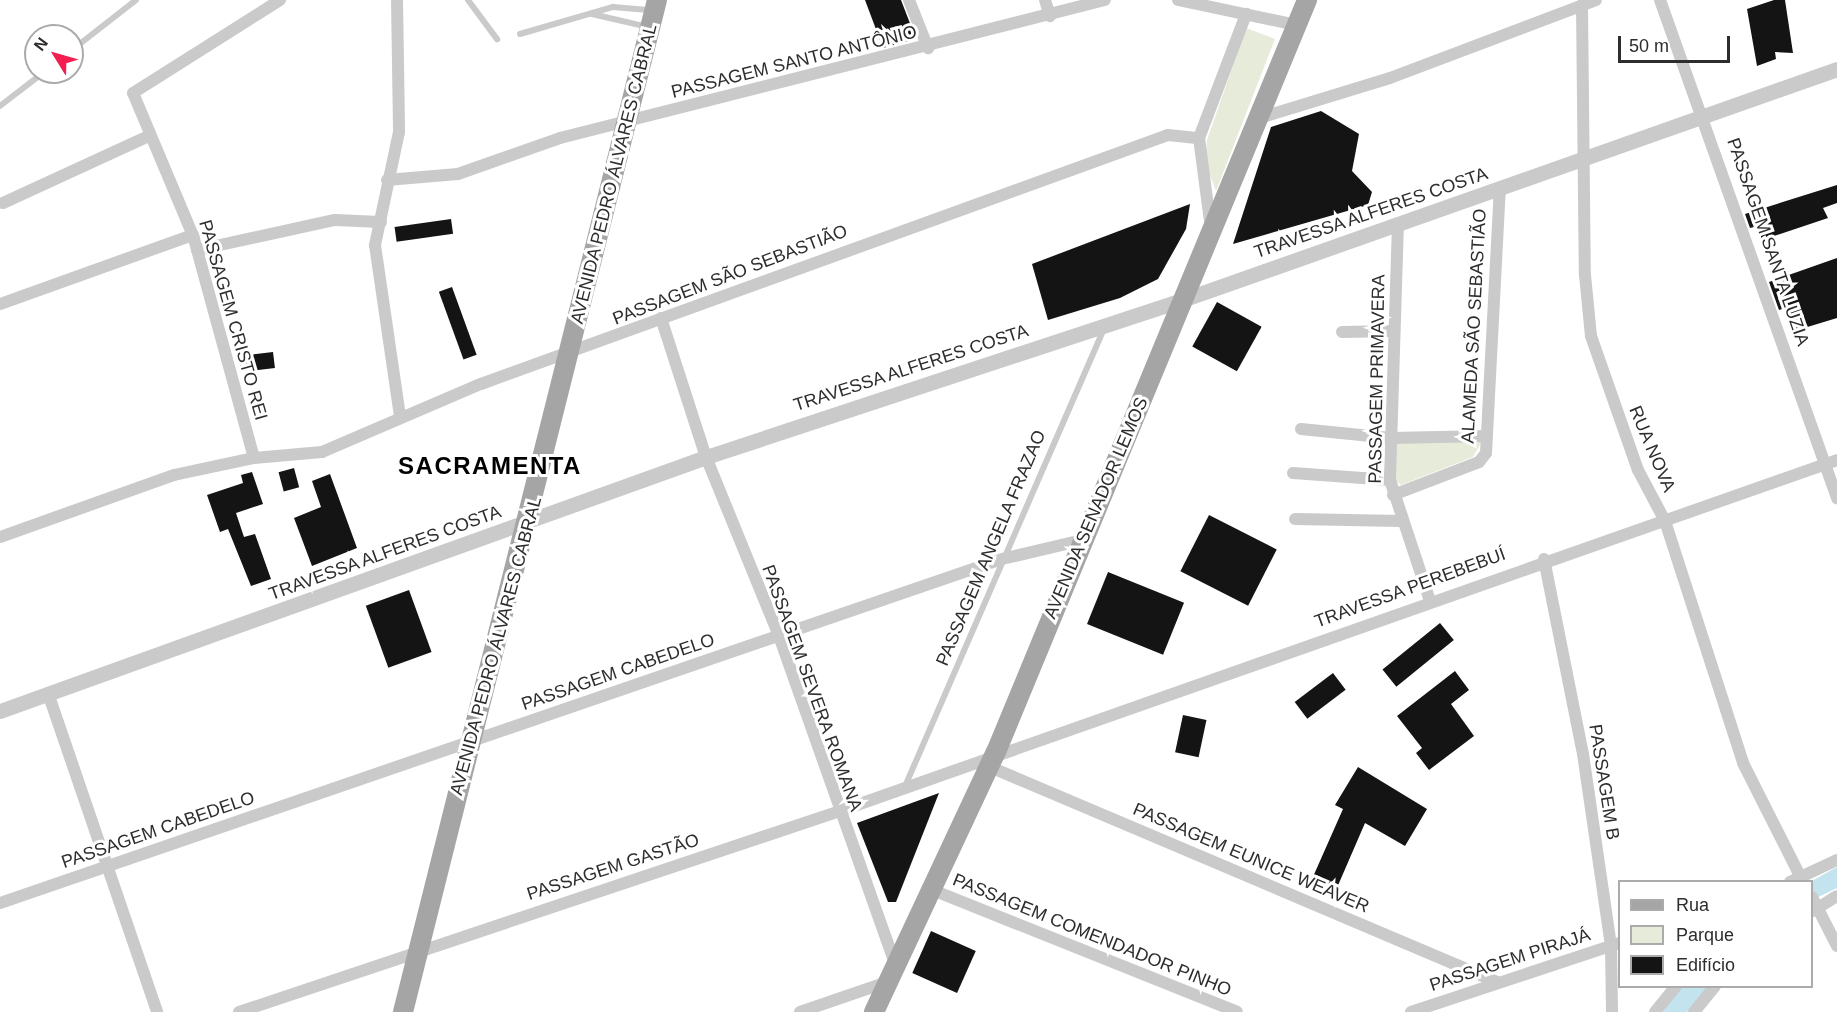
<!DOCTYPE html>
<meta charset="utf-8">
<style>
body{margin:0}
#map{position:relative;width:1837px;height:1012px;overflow:hidden;background:#fff;font-family:Arial,sans-serif}
div>[style]{position:absolute}
.green>*{inset:0;background:#e6ecd9}
.water>*{inset:0;background:#c3e4ee}
.building>*{inset:0;background:#141414;transform-origin:0 0}
.service>*{height:6px;margin:-3px;padding:0 3px;transform-origin:3px;border-radius:3px;background:#cacaca}
.minor>*{height:12px;margin:-6px;padding:0 6px;transform-origin:6px;border-radius:6px;background:#cacaca}
.tertiary>*{height:15px;margin:-7.5px;padding:0 7.5px;transform-origin:7.5px;border-radius:7.5px;background:#cacaca}
.primary>*{height:20px;margin:-10px;padding:0 10px;transform-origin:10px;border-radius:10px;background:#a5a5a5}
span{translate:-50% -50%;white-space:nowrap;text-align:center;line-height:1.15;-webkit-text-stroke:6px #fff;paint-order:stroke}
.street-label{font-size:18px;color:#2d2d2d}
.district-label{font-size:24px;color:#000;font-weight:700;letter-spacing:1.5px}
.legend{position:absolute;left:1618px;top:880px;width:195px;height:108px;box-sizing:border-box;background:#fff;border:2px solid #ababab;margin:0;padding:8px 10px;list-style:none;font-size:18px;color:#2d2d2d}
.legend li{display:flex;align-items:center;gap:12px;height:30px}
.legend b{width:30px;border:2px solid #ababab}
.north{position:absolute;left:24px;top:24px;width:60px;height:60px;box-sizing:border-box;background:#fff;border:2px solid #ababab;border-radius:50%;rotate:307deg;font-size:16px;font-weight:700;line-height:24px;text-align:center;color:#2d2d2d}
.north::after{content:'';display:block;margin:auto;width:21px;height:27px;background:#f41f51;clip-path:polygon(50% 0,100% 100%,50% 72%,0 100%)}
.scale{position:absolute;left:1618px;top:36px;width:112px;height:27px;box-sizing:border-box;border:3px solid #2d2d2d;border-top:0;padding-left:8px;font-size:18px;line-height:21px;white-space:nowrap;color:#2d2d2d;-webkit-text-stroke:4px #fff;paint-order:stroke}
</style>
<div id="map">
<div class="green">
<i style="clip-path:polygon(1246px 28px,1275px 39px,1216px 191px,1205px 162px,1207px 140px)"></i>
<i style="clip-path:polygon(1484px 438px,1473px 457px,1401px 485px,1395px 480px,1395px 443px)"></i>
</div>
<div class="water">
<i style="clip-path:polygon(1837px 867px,1837px 888px,1812px 900px,1810px 882px)"></i>
<i style="clip-path:polygon(1681px 987px,1709px 987px,1687px 1012px,1663px 1012px)"></i>
</div>
<div class="building">
<i style="clip-path:polygon(865px 0,901px 0,916px 39px,883px 48px)"></i>
<i style="clip-path:polygon(1774px 0,1785px 0,1793px 53px,1775px 52px,1776px 59px,1757px 66px,1747px 9px)"></i>
<i style="clip-path:polygon(1321px 111px,1359px 134px,1352px 171px,1372px 192px,1368px 205px,1233px 244px,1271px 127px)"></i>
<i style="clip-path:polygon(1837px 185px,1837px 203px,1823px 208px,1828px 218px,1762px 240px,1758px 226px,1750px 228px,1745px 214px)"></i>
<i style="clip-path:polygon(1190px 204px,1186px 229px,1158px 279px,1120px 298px,1048px 320px,1032px 264px)"></i>
<i style="left:451px;top:219px;width:15px;height:57px;rotate:82deg"></i>
<i style="clip-path:polygon(1837px 258px,1837px 318px,1791px 332px,1785px 308px,1779px 310px,1769px 282px)"></i>
<i style="left:452px;top:287px;width:72px;height:14px;rotate:70deg"></i>
<i style="left:1217px;top:302px;width:51px;height:51px;rotate:29deg"></i>
<i style="left:273px;top:352px;width:16px;height:34px;rotate:83deg"></i>
<i style="left:294px;top:468px;width:20px;height:16px;rotate:75deg"></i>
<i style="clip-path:polygon(252px 472px,263px 504px,236px 513px,244px 537px,255px 534px,271px 579px,251px 586px,228px 529px,220px 532px,207px 495px,243px 483px,241px 475px)"></i>
<i style="clip-path:polygon(330px 474px,357px 548px,312px 566px,294px 518px,321px 507px,312px 481px)"></i>
<i style="left:1209px;top:515px;width:76px;height:63px;rotate:27deg"></i>
<i style="left:1108px;top:572px;width:82px;height:56px;rotate:22deg"></i>
<i style="left:409px;top:590px;width:66px;height:46px;rotate:70deg"></i>
<i style="left:1440px;top:623px;width:22px;height:74px;rotate:51deg"></i>
<i style="clip-path:polygon(1455px 671px,1469px 690px,1451px 704px,1474px 736px,1429px 770px,1416px 753px,1422px 748px,1397px 716px)"></i>
<i style="left:1333px;top:673px;width:21px;height:48px;rotate:53deg"></i>
<i style="left:1183px;top:715px;width:24px;height:38px;rotate:12deg"></i>
<i style="clip-path:polygon(1358px 767px,1427px 809px,1405px 846px,1365px 823px,1336px 890px,1312px 879px,1343px 809px,1335px 805px)"></i>
<i style="clip-path:polygon(939px 793px,896px 902px,888px 902px,857px 823px)"></i>
<i style="left:931px;top:931px;width:49px;height:46px;rotate:24deg"></i>
</div>
<div class="service">
<i style="left:468px;top:0;width:49px;rotate:53.4deg"></i>
<i style="left:592px;top:14px;width:57px;rotate:13.1deg"></i>
<i style="left:520px;top:34px;width:97px;rotate:-16.2deg"></i>
<i style="left:613px;top:7px;width:38px;rotate:5deg"></i>
<i style="left:72px;top:50px;width:81px;rotate:-38deg"></i>
<i style="left:0;top:106px;width:56px;rotate:-37.7deg"></i>
<i style="left:906px;top:784px;width:497px;rotate:-66.5deg"></i>
</div>
<div class="minor">
<i style="left:397px;top:0;width:132px;rotate:89.1deg"></i>
<i style="left:399px;top:132px;width:116px;rotate:102deg"></i>
<i style="left:375px;top:245px;width:173px;rotate:81.7deg"></i>
<i style="left:909px;top:0;width:52px;rotate:68.4deg"></i>
<i style="left:1045px;top:0;width:17px;rotate:73deg"></i>
<i style="left:1178px;top:0;width:122px;rotate:11.9deg"></i>
<i style="left:1660px;top:0;width:529px;rotate:70.43deg"></i>
<i style="left:1582px;top:5px;width:270px;rotate:89.4deg"></i>
<i style="left:1585px;top:275px;width:61px;rotate:84.4deg"></i>
<i style="left:1591px;top:336px;width:142px;rotate:70.7deg"></i>
<i style="left:1638px;top:470px;width:58px;rotate:62.1deg"></i>
<i style="left:1665px;top:521px;width:254px;rotate:72.1deg"></i>
<i style="left:1743px;top:763px;width:133px;rotate:63.2deg"></i>
<i style="left:1263px;top:117px;width:133px;rotate:-17.1deg"></i>
<i style="left:1390px;top:78px;width:220px;rotate:-20.7deg"></i>
<i style="left:387px;top:180px;width:71px;rotate:-4.8deg"></i>
<i style="left:458px;top:174px;width:108px;rotate:-19.4deg"></i>
<i style="left:560px;top:138px;width:562px;rotate:-14.21deg"></i>
<i style="left:3px;top:203px;width:161px;rotate:-24.7deg"></i>
<i style="left:1398px;top:223px;width:257px;rotate:91.8deg"></i>
<i style="left:1390px;top:480px;width:127px;rotate:71.7deg"></i>
<i style="left:1211px;top:229px;width:92px;rotate:-97.5deg"></i>
<i style="left:1199px;top:138px;width:133px;rotate:-69.2deg"></i>
<i style="left:197px;top:250px;width:141px;rotate:-12.3deg"></i>
<i style="left:335px;top:220px;width:46px;rotate:2.5deg"></i>
<i style="left:0;top:304px;width:205px;rotate:-19.7deg"></i>
<i style="left:661px;top:318px;width:146px;rotate:72.1deg"></i>
<i style="left:706px;top:457px;width:193px;rotate:67.8deg"></i>
<i style="left:779px;top:636px;width:351px;rotate:70.5deg"></i>
<i style="left:1342px;top:332px;width:52px;rotate:-1.1deg"></i>
<i style="left:1301px;top:429px;width:90px;rotate:5.7deg"></i>
<i style="left:1391px;top:438px;width:96px;rotate:-1.2deg"></i>
<i style="left:254px;top:458px;width:228px;rotate:-105.3deg"></i>
<i style="left:194px;top:238px;width:157px;rotate:-112.8deg"></i>
<i style="left:133px;top:93px;width:174px;rotate:-32.3deg"></i>
<i style="left:1293px;top:473px;width:97px;rotate:4.1deg"></i>
<i style="left:1393px;top:495px;width:92px;rotate:-21deg"></i>
<i style="left:1479px;top:462px;width:11px;rotate:-52deg"></i>
<i style="left:1486px;top:453px;width:264px;rotate:-87deg"></i>
<i style="left:1295px;top:519px;width:106px;rotate:1.1deg"></i>
<i style="left:0;top:537px;width:185px;rotate:-19.6deg"></i>
<i style="left:174px;top:475px;width:82px;rotate:-12deg"></i>
<i style="left:254px;top:458px;width:68px;rotate:-5deg"></i>
<i style="left:322px;top:452px;width:173px;rotate:-23.2deg"></i>
<i style="left:481px;top:384px;width:731px;rotate:-19.92deg"></i>
<i style="left:1168px;top:135px;width:31px;rotate:6deg"></i>
<i style="left:1544px;top:559px;width:199px;rotate:78.7deg"></i>
<i style="left:1583px;top:754px;width:194px;rotate:81.7deg"></i>
<i style="left:1611px;top:946px;width:66px;rotate:89.1deg"></i>
<i style="left:48px;top:693px;width:337px;rotate:71.1deg"></i>
<i style="left:990px;top:767px;width:551px;rotate:22.98deg"></i>
<i style="left:1790px;top:882px;width:52px;rotate:-25.1deg"></i>
<i style="left:935px;top:891px;width:325px;rotate:21.8deg"></i>
<i style="left:1812px;top:897px;width:55px;rotate:63deg"></i>
<i style="left:0;top:903px;width:1059px;rotate:-18.95deg"></i>
<i style="left:1002px;top:559px;width:79px;rotate:-13.2deg"></i>
<i style="left:1813px;top:911px;width:28px;rotate:-32deg"></i>
<i style="left:239px;top:1012px;width:631px;rotate:-18.49deg"></i>
<i style="left:837px;top:812px;width:1060px;rotate:-19.39deg"></i>
<i style="left:800px;top:1012px;width:95px;rotate:-19deg"></i>
<i style="left:1411px;top:1012px;width:220px;rotate:-18.3deg"></i>
<i style="left:1655px;top:1012px;width:33px;rotate:-51deg"></i>
<i style="left:1694px;top:1012px;width:33px;rotate:-51deg"></i>
</div>
<div class="tertiary">
<i style="left:0;top:711px;width:750px;rotate:-19.79deg"></i>
<i style="left:706px;top:457px;width:504px;rotate:-18.26deg"></i>
<i style="left:1185px;top:299px;width:691px;rotate:-19.43deg"></i>
</div>
<div class="primary">
<i style="left:403px;top:1012px;width:1043px;rotate:-75.91deg"></i>
<i style="left:874px;top:1012px;width:287px;rotate:-64.9deg"></i>
<i style="left:996px;top:752px;width:814px;rotate:-67.53deg"></i>
</div>
<div class="street-label">
<span style="left:794px;top:62px;rotate:-14deg">PASSAGEM SANTO ANTÔNIO</span>
<span style="left:614px;top:174px;rotate:-76deg">AVENIDA PEDRO ÁLVARES CABRAL</span>
<span style="left:1371px;top:213px;rotate:-19deg">TRAVESSA ALFERES COSTA</span>
<span style="left:1768px;top:242px;rotate:71deg">PASSAGEM SANTA LUZIA</span>
<span style="left:730px;top:275px;rotate:-21deg">PASSAGEM SÃO SEBASTIÃO</span>
<span style="left:233px;top:320px;rotate:74deg">PASSAGEM CRISTO REI</span>
<span style="left:1474px;top:326px;rotate:-87deg">ALAMEDA SÃO SEBASTIÃO</span>
<span style="left:911px;top:368px;rotate:-18deg">TRAVESSA ALFERES COSTA</span>
<span style="left:1377px;top:379px;rotate:-89deg">PASSAGEM PRIMAVERA</span>
<span style="left:1652px;top:449px;rotate:67deg">RUA NOVA</span>
<span style="left:1096px;top:508px;rotate:-67deg">AVENIDA SENADOR LEMOS</span>
<span style="left:991px;top:548px;rotate:-67deg">PASSAGEM ANGELA FRAZAO</span>
<span style="left:385px;top:553px;rotate:-20deg">TRAVESSA ALFERES COSTA</span>
<span style="left:1410px;top:588px;rotate:-20deg">TRAVESSA PEREBEBUÍ</span>
<span style="left:496px;top:646px;rotate:-75deg">AVENIDA PEDRO ÁLVARES CABRAL</span>
<span style="left:618px;top:672px;rotate:-19deg">PASSAGEM CABEDELO</span>
<span style="left:812px;top:688px;rotate:70deg">PASSAGEM SEVERA ROMANA</span>
<span style="left:1604px;top:782px;rotate:81deg">PASSAGEM B</span>
<span style="left:158px;top:830px;rotate:-19deg">PASSAGEM CABEDELO</span>
<span style="left:1251px;top:858px;rotate:23deg">PASSAGEM EUNICE WEAVER</span>
<span style="left:613px;top:867px;rotate:-18deg">PASSAGEM GASTÃO</span>
<span style="left:1092px;top:935px;rotate:22deg">PASSAGEM COMENDADOR PINHO</span>
<span style="left:1510px;top:960px;rotate:-18deg">PASSAGEM PIRAJÁ</span>
</div>
<div class="district-label">
<span style="left:490px;top:466px">SACRAMENTA</span>
</div>
<ul class="legend">
<li><b style="height:8px;background:#a5a5a5"></b>Rua</li>
<li><b style="height:16px;background:#e6ecd9"></b>Parque</li>
<li><b style="height:16px;background:#141414"></b>Edifício</li>
</ul>
<div class="north">N</div>
<div class="scale">50 m</div>
</div>
